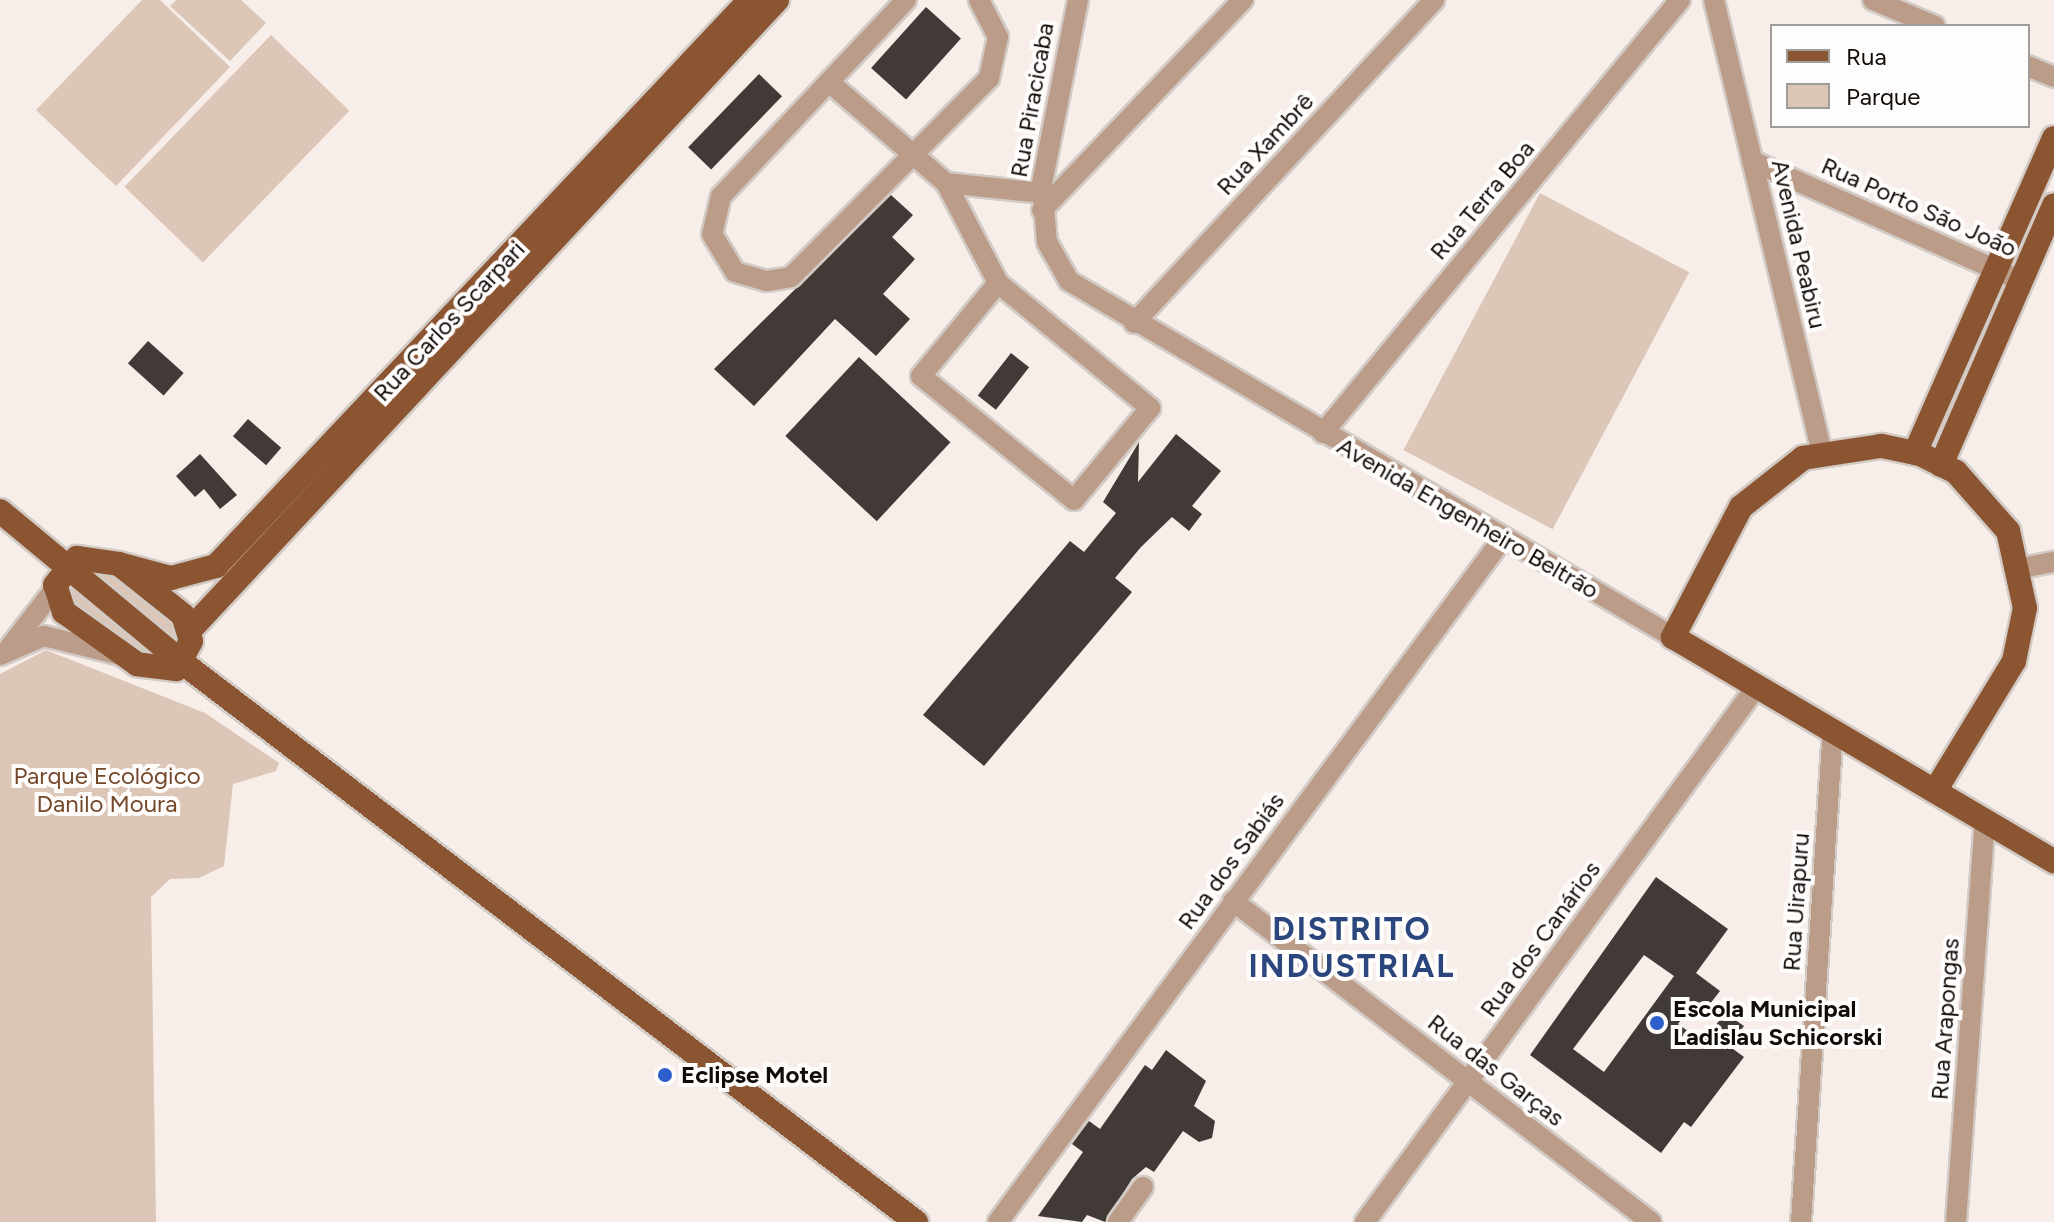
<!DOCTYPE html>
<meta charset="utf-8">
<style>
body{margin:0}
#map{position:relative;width:2054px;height:1222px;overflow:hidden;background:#f7eee9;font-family:Figtree,sans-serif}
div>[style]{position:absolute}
.green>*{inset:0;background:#dcc6b8;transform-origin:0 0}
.building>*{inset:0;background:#413a36;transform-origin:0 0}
.roads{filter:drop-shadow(2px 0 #d2cac5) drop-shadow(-2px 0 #d2cac5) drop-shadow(0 2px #d2cac5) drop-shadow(0 -2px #d2cac5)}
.minor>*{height:20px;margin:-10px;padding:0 10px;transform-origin:10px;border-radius:10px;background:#bb9c89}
.major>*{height:24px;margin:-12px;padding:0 12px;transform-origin:12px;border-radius:12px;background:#8b5531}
.dots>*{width:22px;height:22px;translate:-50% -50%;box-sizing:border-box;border:4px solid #fffdfc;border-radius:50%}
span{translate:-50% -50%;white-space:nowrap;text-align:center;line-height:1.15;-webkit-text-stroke:8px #fffdfc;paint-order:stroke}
.street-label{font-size:24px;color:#0f0c0a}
.park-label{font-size:24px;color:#73482b}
.poi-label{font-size:24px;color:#0f0c0a;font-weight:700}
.left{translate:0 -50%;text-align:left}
.district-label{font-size:32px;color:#2b457d;font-weight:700;letter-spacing:2px}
.legend{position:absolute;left:1770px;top:24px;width:260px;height:104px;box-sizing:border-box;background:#fffdfc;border:2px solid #9f9d9b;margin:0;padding:10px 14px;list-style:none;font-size:24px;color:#0f0c0a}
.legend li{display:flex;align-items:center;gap:16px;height:40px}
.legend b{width:40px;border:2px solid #9f9d9b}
</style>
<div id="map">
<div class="green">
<i style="clip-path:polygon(142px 0,160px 0,230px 67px,116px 186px,36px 110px)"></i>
<i style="clip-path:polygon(176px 0,241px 0,266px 23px,230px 61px,170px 6px)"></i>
<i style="left:271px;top:35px;width:109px;height:211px;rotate:44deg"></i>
<i style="left:1540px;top:193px;width:169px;height:291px;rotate:28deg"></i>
<i style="clip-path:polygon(103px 566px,183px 621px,181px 655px,77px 572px)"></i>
<i style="clip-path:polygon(65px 576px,170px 662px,159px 666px,69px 605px)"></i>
<i style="clip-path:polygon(46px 650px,205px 713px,279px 763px,276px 771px,233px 784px,224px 866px,199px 878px,170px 879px,151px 897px,156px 1222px,0 1222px,0 674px)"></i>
</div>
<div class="building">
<i style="left:926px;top:7px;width:47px;height:82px;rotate:42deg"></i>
<i style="left:759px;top:74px;width:32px;height:102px;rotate:44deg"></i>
<i style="clip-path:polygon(891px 195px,913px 215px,892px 237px,915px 259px,883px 294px,910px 319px,876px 356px,835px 319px,754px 406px,714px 369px)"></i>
<i style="left:148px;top:341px;width:48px;height:30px;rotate:42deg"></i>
<i style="left:1011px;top:353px;width:23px;height:54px;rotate:38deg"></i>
<i style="left:859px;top:357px;width:125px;height:108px;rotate:43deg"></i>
<i style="left:248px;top:419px;width:44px;height:23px;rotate:41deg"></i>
<i style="clip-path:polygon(1176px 434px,1221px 471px,1192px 506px,1202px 514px,1189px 531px,1172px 517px,1141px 547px,1115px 578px,1132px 592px,984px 766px,923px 715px,1070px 541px,1084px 552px,1116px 513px,1103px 502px,1139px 442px,1138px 482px)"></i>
<i style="clip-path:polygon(200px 454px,237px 495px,220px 509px,204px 489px,195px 497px,176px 476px)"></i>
<i style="clip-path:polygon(evenodd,1656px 877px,1728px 929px,1696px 973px,1720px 991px,1706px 1009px,1695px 1001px,1678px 1024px,1703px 1042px,1725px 1013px,1744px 1026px,1729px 1046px,1744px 1057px,1691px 1127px,1684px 1122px,1661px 1153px,1530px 1055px,1656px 877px,1644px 955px,1674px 976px,1604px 1072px,1573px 1049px,1644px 955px)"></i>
<i style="clip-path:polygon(1166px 1050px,1206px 1081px,1194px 1106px,1215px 1121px,1212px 1138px,1199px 1142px,1183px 1131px,1154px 1172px,1146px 1167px,1132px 1179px,1105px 1222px,1087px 1215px,1082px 1222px,1038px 1216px,1083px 1152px,1072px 1144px,1089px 1121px,1100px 1129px,1145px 1065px,1152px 1070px)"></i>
</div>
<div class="roads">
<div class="minor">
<i style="left:906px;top:0;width:270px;rotate:133.3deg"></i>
<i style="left:721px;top:196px;width:39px;rotate:103deg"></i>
<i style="left:712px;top:234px;width:44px;rotate:58.8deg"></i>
<i style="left:735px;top:272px;width:33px;rotate:16deg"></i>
<i style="left:767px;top:281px;width:24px;rotate:-9deg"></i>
<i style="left:791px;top:277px;width:281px;rotate:-45.1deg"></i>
<i style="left:989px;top:78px;width:42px;rotate:-77.6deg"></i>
<i style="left:998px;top:37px;width:42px;rotate:-117.2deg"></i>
<i style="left:1078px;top:0;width:187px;rotate:101.1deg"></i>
<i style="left:1042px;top:183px;width:59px;rotate:85.2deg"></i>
<i style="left:1047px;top:242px;width:45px;rotate:60.6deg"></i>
<i style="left:1069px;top:281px;width:701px;rotate:30.52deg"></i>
<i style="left:1714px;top:0;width:466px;rotate:76.6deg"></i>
<i style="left:1873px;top:0;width:67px;rotate:22.8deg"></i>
<i style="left:2028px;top:66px;width:28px;rotate:23deg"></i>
<i style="left:829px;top:82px;width:155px;rotate:40.8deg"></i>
<i style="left:946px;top:183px;width:113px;rotate:62.5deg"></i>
<i style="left:998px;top:283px;width:197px;rotate:39.4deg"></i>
<i style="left:1150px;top:408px;width:119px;rotate:129.6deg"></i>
<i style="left:1074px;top:500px;width:197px;rotate:-141deg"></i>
<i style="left:921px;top:376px;width:121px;rotate:-50.4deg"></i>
<i style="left:1752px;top:161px;width:295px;rotate:24deg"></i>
<i style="left:946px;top:183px;width:97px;rotate:5.9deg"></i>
<i style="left:1042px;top:210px;width:291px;rotate:-46.3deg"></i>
<i style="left:1134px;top:323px;width:441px;rotate:-47.1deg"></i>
<i style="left:1323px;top:433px;width:561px;rotate:-50.5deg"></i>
<i style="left:2022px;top:568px;width:33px;rotate:-11deg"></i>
<i style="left:6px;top:652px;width:78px;rotate:-52.3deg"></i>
<i style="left:0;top:655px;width:48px;rotate:-23.4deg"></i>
<i style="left:44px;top:636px;width:79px;rotate:13.9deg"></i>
<i style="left:1233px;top:901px;width:527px;rotate:37.52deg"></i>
<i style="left:998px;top:1222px;width:850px;rotate:-53.56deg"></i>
<i style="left:1118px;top:1222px;width:43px;rotate:-54.5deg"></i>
<i style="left:1365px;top:1222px;width:664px;rotate:-53.82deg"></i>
<i style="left:1801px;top:1222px;width:493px;rotate:-86.3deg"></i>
<i style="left:1956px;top:1222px;width:403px;rotate:-85.9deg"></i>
</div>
<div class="major">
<i style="left:1915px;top:453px;width:344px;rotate:-66.2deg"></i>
<i style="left:1941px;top:465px;width:283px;rotate:-66.5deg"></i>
<i style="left:0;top:511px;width:238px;rotate:39.7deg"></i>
<i style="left:183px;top:663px;width:922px;rotate:37.33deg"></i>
<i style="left:77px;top:558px;width:42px;rotate:8.1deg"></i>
<i style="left:119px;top:564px;width:82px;rotate:38.6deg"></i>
<i style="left:183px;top:615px;width:27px;rotate:73deg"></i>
<i style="left:191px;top:641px;width:32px;rotate:118deg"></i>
<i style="left:176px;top:669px;width:39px;rotate:-173deg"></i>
<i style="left:137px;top:664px;width:90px;rotate:-144.5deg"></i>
<i style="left:64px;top:612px;width:28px;rotate:-108deg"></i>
<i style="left:55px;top:585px;width:35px;rotate:-51deg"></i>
<i style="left:119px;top:564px;width:54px;rotate:15.1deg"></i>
<i style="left:171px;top:578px;width:47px;rotate:-14.9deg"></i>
<i style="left:216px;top:566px;width:778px;rotate:-46.67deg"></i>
<i style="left:190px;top:630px;width:861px;rotate:-47.02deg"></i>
<i style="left:1935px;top:791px;width:152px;rotate:-58.7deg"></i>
<i style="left:2014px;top:661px;width:54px;rotate:-78.3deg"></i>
<i style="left:2025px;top:608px;width:79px;rotate:-102.4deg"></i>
<i style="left:2008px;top:531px;width:79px;rotate:-131.4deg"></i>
<i style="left:1956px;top:472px;width:40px;rotate:-153.4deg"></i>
<i style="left:1920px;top:454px;width:40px;rotate:-168deg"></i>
<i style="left:1881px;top:446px;width:79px;rotate:171.3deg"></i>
<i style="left:1803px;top:458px;width:79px;rotate:141.7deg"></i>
<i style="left:1741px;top:507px;width:147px;rotate:117.6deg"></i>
<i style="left:1673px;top:637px;width:442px;rotate:30.5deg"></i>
</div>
</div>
<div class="dots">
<i style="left:1657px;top:1023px;background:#2d5fcd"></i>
<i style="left:665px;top:1075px;background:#2d5fcd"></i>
</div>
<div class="street-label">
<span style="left:1032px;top:100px;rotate:-80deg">Rua Piracicaba</span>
<span style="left:1265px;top:144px;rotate:-47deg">Rua Xambrê</span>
<span style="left:1482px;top:200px;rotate:-50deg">Rua Terra Boa</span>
<span style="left:1919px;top:207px;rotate:24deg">Rua Porto São João</span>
<span style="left:1799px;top:244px;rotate:77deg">Avenida Peabiru</span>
<span style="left:449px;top:321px;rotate:-47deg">Rua Carlos Scarpari</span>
<span style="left:1468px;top:518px;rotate:30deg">Avenida Engenheiro Beltrão</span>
<span style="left:1231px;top:861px;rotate:-54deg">Rua dos Sabiás</span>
<span style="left:1796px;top:902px;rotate:-86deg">Rua Uirapuru</span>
<span style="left:1540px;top:939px;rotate:-54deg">Rua dos Canários</span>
<span style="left:1945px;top:1019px;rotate:-86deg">Rua Arapongas</span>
<span style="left:1496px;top:1070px;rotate:38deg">Rua das Garças</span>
</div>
<div class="park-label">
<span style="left:107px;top:790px">Parque Ecológico<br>Danilo Moura</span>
</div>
<div class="poi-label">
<span class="left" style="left:1673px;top:1023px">Escola Municipal<br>Ladislau Schicorski</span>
<span class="left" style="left:681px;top:1075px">Eclipse Motel</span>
</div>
<div class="district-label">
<span style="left:1352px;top:948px">DISTRITO<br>INDUSTRIAL</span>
</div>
<ul class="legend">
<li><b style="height:10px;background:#8b5531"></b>Rua</li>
<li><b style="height:22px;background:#dcc6b8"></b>Parque</li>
</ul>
</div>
